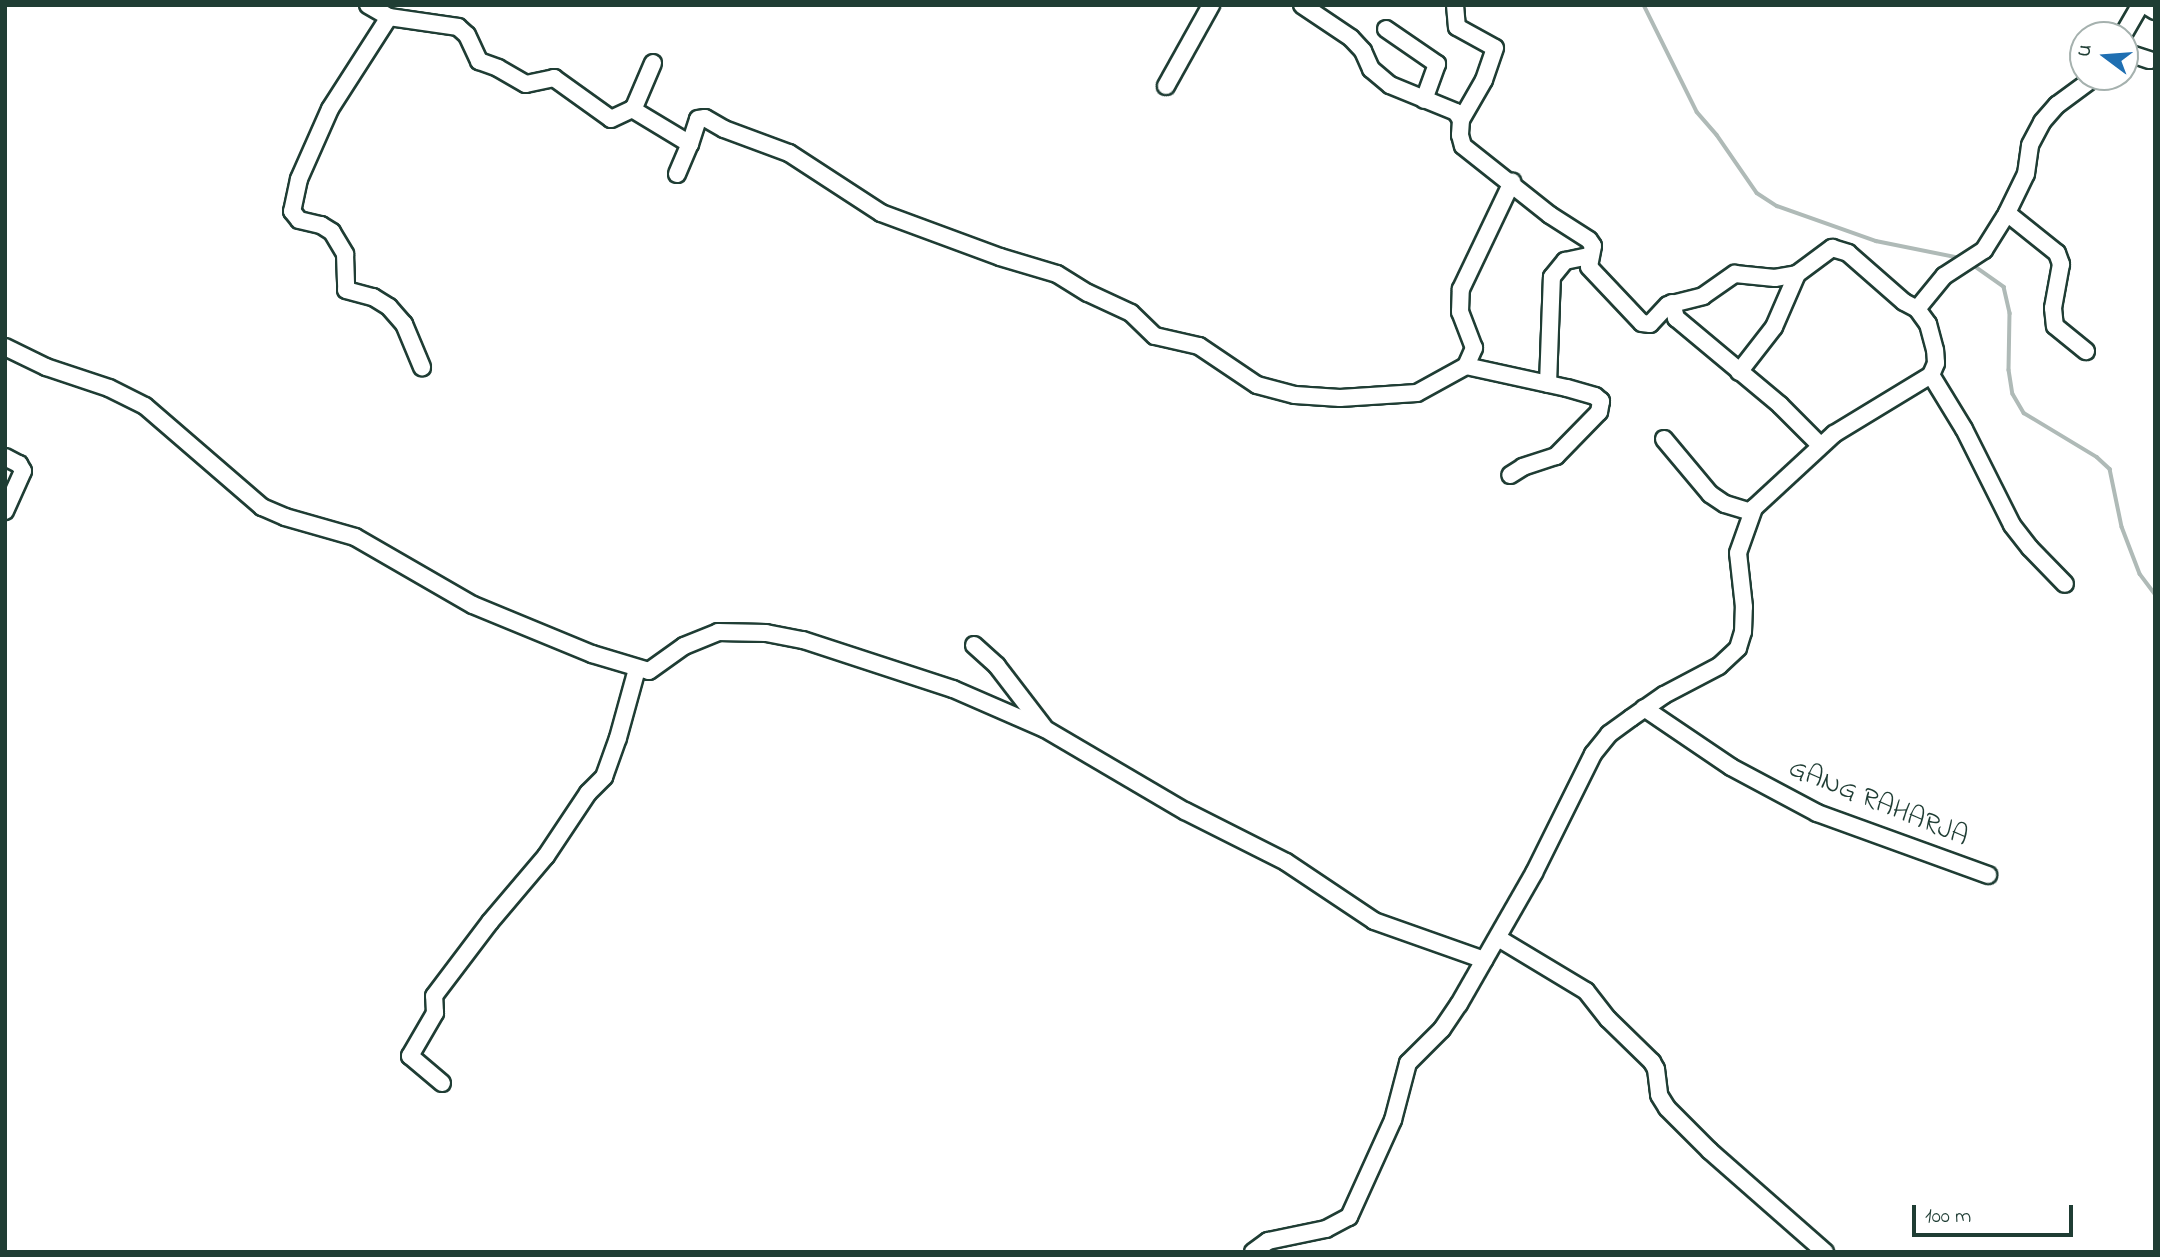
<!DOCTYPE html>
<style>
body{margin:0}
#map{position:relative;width:2160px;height:1257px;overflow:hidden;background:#fff;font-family:"Indie Flower",sans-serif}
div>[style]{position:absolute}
.stream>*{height:3.5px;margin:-1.75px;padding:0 1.75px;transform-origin:1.75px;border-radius:1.75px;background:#afbab7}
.roads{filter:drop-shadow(2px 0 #1f3d34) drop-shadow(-2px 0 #1f3d34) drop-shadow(0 2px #1f3d34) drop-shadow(0 -2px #1f3d34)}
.minor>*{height:16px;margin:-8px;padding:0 8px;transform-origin:8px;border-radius:8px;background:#fff}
span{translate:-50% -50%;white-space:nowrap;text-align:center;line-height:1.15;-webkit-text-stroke:6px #fff;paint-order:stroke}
.street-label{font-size:28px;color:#1f3d34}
.frame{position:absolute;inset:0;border:7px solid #1f3d34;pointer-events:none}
.north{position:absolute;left:2069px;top:21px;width:70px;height:70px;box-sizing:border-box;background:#fff;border:2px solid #a5b1ae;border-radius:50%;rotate:286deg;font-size:19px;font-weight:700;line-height:28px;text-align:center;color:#1f3d34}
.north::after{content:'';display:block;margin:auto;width:24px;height:32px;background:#1f6fb2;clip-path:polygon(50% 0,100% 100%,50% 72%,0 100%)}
.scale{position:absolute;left:1912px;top:1205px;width:161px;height:32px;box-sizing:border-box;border:4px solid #1f3d34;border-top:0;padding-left:9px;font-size:21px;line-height:24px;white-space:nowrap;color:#1f3d34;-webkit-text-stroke:5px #fff;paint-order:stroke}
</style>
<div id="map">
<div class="stream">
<i style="left:1644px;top:5px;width:119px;rotate:63.6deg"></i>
<i style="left:1697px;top:112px;width:30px;rotate:49deg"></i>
<i style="left:1717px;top:135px;width:70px;rotate:55.4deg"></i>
<i style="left:1757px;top:193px;width:24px;rotate:33deg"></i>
<i style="left:1777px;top:206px;width:105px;rotate:19.5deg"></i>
<i style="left:1876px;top:241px;width:86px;rotate:11.4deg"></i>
<i style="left:1973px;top:265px;width:38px;rotate:35deg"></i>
<i style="left:2004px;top:287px;width:27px;rotate:77deg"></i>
<i style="left:2010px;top:313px;width:57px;rotate:91deg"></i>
<i style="left:2009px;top:370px;width:24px;rotate:81deg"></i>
<i style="left:2013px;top:394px;width:22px;rotate:60deg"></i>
<i style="left:2024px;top:413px;width:85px;rotate:31.1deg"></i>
<i style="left:2097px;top:457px;width:18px;rotate:43deg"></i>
<i style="left:2110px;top:469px;width:59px;rotate:78.3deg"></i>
<i style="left:2122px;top:527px;width:50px;rotate:69deg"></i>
<i style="left:2140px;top:574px;width:25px;rotate:53deg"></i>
</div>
<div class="roads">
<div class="minor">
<i style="left:368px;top:5px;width:24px;rotate:30deg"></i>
<i style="left:389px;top:17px;width:70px;rotate:8.2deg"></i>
<i style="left:458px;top:27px;width:12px;rotate:42deg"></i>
<i style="left:467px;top:35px;width:29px;rotate:65deg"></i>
<i style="left:479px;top:61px;width:20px;rotate:20deg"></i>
<i style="left:498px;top:68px;width:32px;rotate:30deg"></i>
<i style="left:526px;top:84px;width:29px;rotate:-12deg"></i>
<i style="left:554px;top:78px;width:70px;rotate:35.7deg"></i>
<i style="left:611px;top:119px;width:23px;rotate:-25deg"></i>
<i style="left:632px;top:109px;width:68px;rotate:31.1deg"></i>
<i style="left:690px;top:144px;width:26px;rotate:-72deg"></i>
<i style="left:698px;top:119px;width:7px;rotate:-8deg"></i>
<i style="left:705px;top:118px;width:22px;rotate:30deg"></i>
<i style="left:724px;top:129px;width:69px;rotate:20.3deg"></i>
<i style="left:789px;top:153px;width:110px;rotate:33.1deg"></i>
<i style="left:881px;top:213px;width:127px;rotate:20.3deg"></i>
<i style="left:1000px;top:257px;width:59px;rotate:16.6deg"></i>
<i style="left:1057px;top:274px;width:36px;rotate:32deg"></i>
<i style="left:1088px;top:293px;width:47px;rotate:24.9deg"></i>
<i style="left:1131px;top:313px;width:33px;rotate:44deg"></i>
<i style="left:1155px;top:336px;width:45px;rotate:12.8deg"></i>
<i style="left:1199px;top:346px;width:70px;rotate:33.9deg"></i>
<i style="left:1257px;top:385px;width:39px;rotate:15deg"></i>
<i style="left:1295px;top:395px;width:45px;rotate:3.8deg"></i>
<i style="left:1340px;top:398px;width:77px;rotate:-3.7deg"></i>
<i style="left:1417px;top:393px;width:56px;rotate:-28.9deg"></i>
<i style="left:1466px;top:366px;width:20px;rotate:-66deg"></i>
<i style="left:1474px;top:348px;width:39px;rotate:-111deg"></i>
<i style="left:1460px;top:312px;width:23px;rotate:-88deg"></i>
<i style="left:1461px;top:289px;width:119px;rotate:-64.5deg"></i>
<i style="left:1302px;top:5px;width:59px;rotate:34deg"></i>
<i style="left:1351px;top:38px;width:18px;rotate:47deg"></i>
<i style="left:1363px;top:51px;width:20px;rotate:66deg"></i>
<i style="left:1371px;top:69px;width:25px;rotate:40deg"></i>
<i style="left:1390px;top:85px;width:71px;rotate:22.2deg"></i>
<i style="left:1456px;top:112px;width:9px;rotate:58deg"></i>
<i style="left:1461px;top:120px;width:15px;rotate:94deg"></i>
<i style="left:1460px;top:135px;width:11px;rotate:75deg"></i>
<i style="left:1463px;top:146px;width:111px;rotate:38.4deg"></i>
<i style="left:1550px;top:215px;width:46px;rotate:32.7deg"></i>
<i style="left:1589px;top:240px;width:7px;rotate:56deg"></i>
<i style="left:1593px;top:246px;width:21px;rotate:101deg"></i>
<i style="left:1589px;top:267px;width:77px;rotate:46.6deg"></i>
<i style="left:1642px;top:323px;width:8px;rotate:7deg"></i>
<i style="left:1650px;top:324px;width:26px;rotate:-47deg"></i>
<i style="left:1668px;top:305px;width:36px;rotate:-14deg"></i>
<i style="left:1703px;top:296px;width:39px;rotate:-35deg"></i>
<i style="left:1735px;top:274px;width:40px;rotate:5.7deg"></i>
<i style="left:1775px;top:278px;width:22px;rotate:-10deg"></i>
<i style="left:1797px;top:274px;width:44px;rotate:-36.6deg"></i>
<i style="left:1832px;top:248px;width:17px;rotate:17deg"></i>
<i style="left:1848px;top:253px;width:74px;rotate:41.2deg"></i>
<i style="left:1904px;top:302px;width:15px;rotate:28deg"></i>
<i style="left:1455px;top:5px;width:22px;rotate:85deg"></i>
<i style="left:1457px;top:27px;width:43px;rotate:28.9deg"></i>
<i style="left:1495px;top:48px;width:34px;rotate:109deg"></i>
<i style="left:1484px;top:80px;width:46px;rotate:119.9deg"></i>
<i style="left:2145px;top:5px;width:12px;rotate:31deg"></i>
<i style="left:389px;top:17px;width:109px;rotate:122.7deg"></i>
<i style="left:330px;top:109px;width:77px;rotate:113.9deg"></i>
<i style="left:299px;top:179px;width:33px;rotate:102deg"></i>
<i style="left:292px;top:211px;width:11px;rotate:52deg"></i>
<i style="left:299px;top:220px;width:23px;rotate:13deg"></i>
<i style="left:321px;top:225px;width:13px;rotate:32deg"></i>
<i style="left:332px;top:232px;width:26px;rotate:59deg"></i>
<i style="left:345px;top:254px;width:36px;rotate:88deg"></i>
<i style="left:346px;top:290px;width:28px;rotate:15deg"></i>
<i style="left:373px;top:297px;width:19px;rotate:32deg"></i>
<i style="left:389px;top:307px;width:23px;rotate:49deg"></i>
<i style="left:404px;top:324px;width:47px;rotate:67.3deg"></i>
<i style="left:1386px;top:29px;width:62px;rotate:34.5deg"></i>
<i style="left:1437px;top:64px;width:38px;rotate:110deg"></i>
<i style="left:2123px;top:35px;width:34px;rotate:-60deg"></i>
<i style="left:2125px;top:52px;width:26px;rotate:18deg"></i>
<i style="left:1166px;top:86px;width:93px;rotate:-60.9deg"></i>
<i style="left:633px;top:110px;width:51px;rotate:-66.9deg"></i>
<i style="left:677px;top:174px;width:33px;rotate:-67deg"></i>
<i style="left:2007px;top:213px;width:64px;rotate:38.7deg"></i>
<i style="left:2057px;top:253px;width:12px;rotate:70deg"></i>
<i style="left:2061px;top:264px;width:45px;rotate:100.3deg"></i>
<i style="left:2053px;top:308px;width:18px;rotate:84deg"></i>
<i style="left:2055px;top:326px;width:40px;rotate:39deg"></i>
<i style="left:1672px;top:303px;width:16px;rotate:75deg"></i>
<i style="left:1676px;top:318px;width:136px;rotate:39.9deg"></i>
<i style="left:1780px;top:405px;width:57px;rotate:45deg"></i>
<i style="left:5px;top:347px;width:46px;rotate:26deg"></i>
<i style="left:46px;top:367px;width:66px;rotate:18.4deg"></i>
<i style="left:109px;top:388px;width:40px;rotate:26.6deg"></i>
<i style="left:145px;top:406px;width:155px;rotate:40.8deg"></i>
<i style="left:262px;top:507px;width:25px;rotate:23deg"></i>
<i style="left:285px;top:517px;width:73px;rotate:15.9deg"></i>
<i style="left:355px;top:537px;width:136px;rotate:30deg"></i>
<i style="left:473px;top:605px;width:129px;rotate:22.4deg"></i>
<i style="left:592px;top:654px;width:59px;rotate:16.6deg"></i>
<i style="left:649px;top:671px;width:43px;rotate:-35.5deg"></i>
<i style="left:684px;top:646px;width:37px;rotate:-22deg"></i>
<i style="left:718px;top:632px;width:48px;rotate:1.2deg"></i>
<i style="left:766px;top:633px;width:38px;rotate:11deg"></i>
<i style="left:803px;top:640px;width:158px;rotate:18.1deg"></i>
<i style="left:953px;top:689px;width:100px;rotate:23.5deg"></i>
<i style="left:1045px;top:729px;width:162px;rotate:30.4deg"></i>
<i style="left:1185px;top:811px;width:113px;rotate:26.8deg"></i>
<i style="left:1286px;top:862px;width:106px;rotate:33.8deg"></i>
<i style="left:1374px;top:921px;width:117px;rotate:19.5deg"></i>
<i style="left:1466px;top:366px;width:103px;rotate:12.3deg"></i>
<i style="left:1567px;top:388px;width:29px;rotate:16deg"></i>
<i style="left:1595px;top:396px;width:8px;rotate:40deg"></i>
<i style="left:1601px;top:401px;width:11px;rotate:100deg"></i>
<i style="left:1599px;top:412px;width:62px;rotate:134.3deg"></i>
<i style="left:1556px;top:456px;width:35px;rotate:162deg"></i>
<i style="left:1523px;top:467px;width:15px;rotate:148deg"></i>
<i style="left:1739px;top:372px;width:57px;rotate:-52.1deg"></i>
<i style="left:1774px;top:327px;width:58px;rotate:-66.5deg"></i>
<i style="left:1931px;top:375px;width:63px;rotate:58.6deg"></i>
<i style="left:1964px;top:429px;width:107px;rotate:63.4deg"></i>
<i style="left:2012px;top:525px;width:29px;rotate:52deg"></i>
<i style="left:2030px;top:548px;width:50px;rotate:45.8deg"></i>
<i style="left:1548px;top:384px;width:107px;rotate:-87.9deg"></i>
<i style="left:1552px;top:277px;width:21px;rotate:-51deg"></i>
<i style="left:1565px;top:261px;width:25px;rotate:-12deg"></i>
<i style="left:1664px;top:439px;width:72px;rotate:50.1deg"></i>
<i style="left:1710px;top:494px;width:18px;rotate:34deg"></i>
<i style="left:1725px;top:504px;width:27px;rotate:17deg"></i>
<i style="left:5px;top:457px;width:16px;rotate:27deg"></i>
<i style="left:19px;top:464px;width:8px;rotate:60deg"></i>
<i style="left:23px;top:471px;width:44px;rotate:114.2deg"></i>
<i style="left:974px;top:645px;width:31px;rotate:42deg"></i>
<i style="left:997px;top:666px;width:76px;rotate:52.5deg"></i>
<i style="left:1644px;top:708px;width:105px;rotate:34.1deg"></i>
<i style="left:1731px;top:767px;width:98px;rotate:28.1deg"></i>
<i style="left:1817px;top:813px;width:182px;rotate:19.9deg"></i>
<i style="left:1498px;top:938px;width:103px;rotate:31.1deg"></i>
<i style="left:1586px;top:991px;width:36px;rotate:52deg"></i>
<i style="left:1608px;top:1019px;width:62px;rotate:44.3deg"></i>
<i style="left:1652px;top:1062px;width:8px;rotate:60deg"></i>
<i style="left:1656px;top:1069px;width:26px;rotate:83deg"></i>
<i style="left:1659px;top:1095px;width:15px;rotate:58deg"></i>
<i style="left:1667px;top:1108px;width:61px;rotate:45deg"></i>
<i style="left:1710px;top:1151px;width:153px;rotate:41.3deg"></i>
<i style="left:442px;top:1083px;width:42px;rotate:-139.8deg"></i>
<i style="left:410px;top:1056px;width:50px;rotate:-59.8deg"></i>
<i style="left:435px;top:1013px;width:17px;rotate:-93deg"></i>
<i style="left:434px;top:996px;width:93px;rotate:-52.9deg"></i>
<i style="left:490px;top:922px;width:87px;rotate:-49.7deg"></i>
<i style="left:546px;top:856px;width:76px;rotate:-56.3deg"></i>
<i style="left:588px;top:793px;width:23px;rotate:-45deg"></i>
<i style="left:604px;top:777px;width:41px;rotate:-70.3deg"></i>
<i style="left:618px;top:738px;width:72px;rotate:-74.6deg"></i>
<i style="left:1253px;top:1252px;width:19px;rotate:-36deg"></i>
<i style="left:1268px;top:1241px;width:59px;rotate:-11.7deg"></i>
<i style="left:1326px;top:1229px;width:26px;rotate:-28deg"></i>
<i style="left:1349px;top:1217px;width:107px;rotate:-65.6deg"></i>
<i style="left:1393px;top:1120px;width:59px;rotate:-75.3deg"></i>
<i style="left:1408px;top:1063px;width:48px;rotate:-45deg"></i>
<i style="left:1442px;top:1029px;width:30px;rotate:-56deg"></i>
<i style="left:1459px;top:1004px;width:151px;rotate:-60.2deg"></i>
<i style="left:1534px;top:873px;width:133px;rotate:-63.6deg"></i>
<i style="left:1593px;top:754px;width:26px;rotate:-51deg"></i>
<i style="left:1609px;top:734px;width:27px;rotate:-36deg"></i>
<i style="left:1631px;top:718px;width:40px;rotate:-34.9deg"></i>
<i style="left:1664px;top:695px;width:62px;rotate:-27.8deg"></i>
<i style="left:1719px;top:666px;width:26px;rotate:-43deg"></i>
<i style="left:1738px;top:648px;width:17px;rotate:-73deg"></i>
<i style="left:1743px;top:632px;width:25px;rotate:-88deg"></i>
<i style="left:1744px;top:607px;width:54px;rotate:-96.3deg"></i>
<i style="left:1738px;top:553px;width:48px;rotate:-70.4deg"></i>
<i style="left:1754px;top:508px;width:109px;rotate:-42.8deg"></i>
<i style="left:1834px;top:434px;width:114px;rotate:-31.3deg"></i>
<i style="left:1931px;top:375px;width:13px;rotate:-67deg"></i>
<i style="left:1936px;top:363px;width:13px;rotate:-94deg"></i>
<i style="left:1935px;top:350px;width:27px;rotate:-105deg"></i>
<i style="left:1928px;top:324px;width:19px;rotate:-126deg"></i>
<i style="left:1917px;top:309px;width:43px;rotate:-50.7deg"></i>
<i style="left:1944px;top:276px;width:48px;rotate:-33deg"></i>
<i style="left:1984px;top:250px;width:39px;rotate:-58deg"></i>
<i style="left:2005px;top:217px;width:48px;rotate:-64deg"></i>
<i style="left:2026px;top:174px;width:29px;rotate:-82deg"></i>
<i style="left:2030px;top:145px;width:26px;rotate:-62deg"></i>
<i style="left:2042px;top:122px;width:23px;rotate:-49deg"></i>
<i style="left:2057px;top:105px;width:47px;rotate:-36.4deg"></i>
</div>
</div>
<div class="street-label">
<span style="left:1878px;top:804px;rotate:22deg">GANG RAHARJA</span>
</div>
<div class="frame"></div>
<div class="north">U</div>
<div class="scale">100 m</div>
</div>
